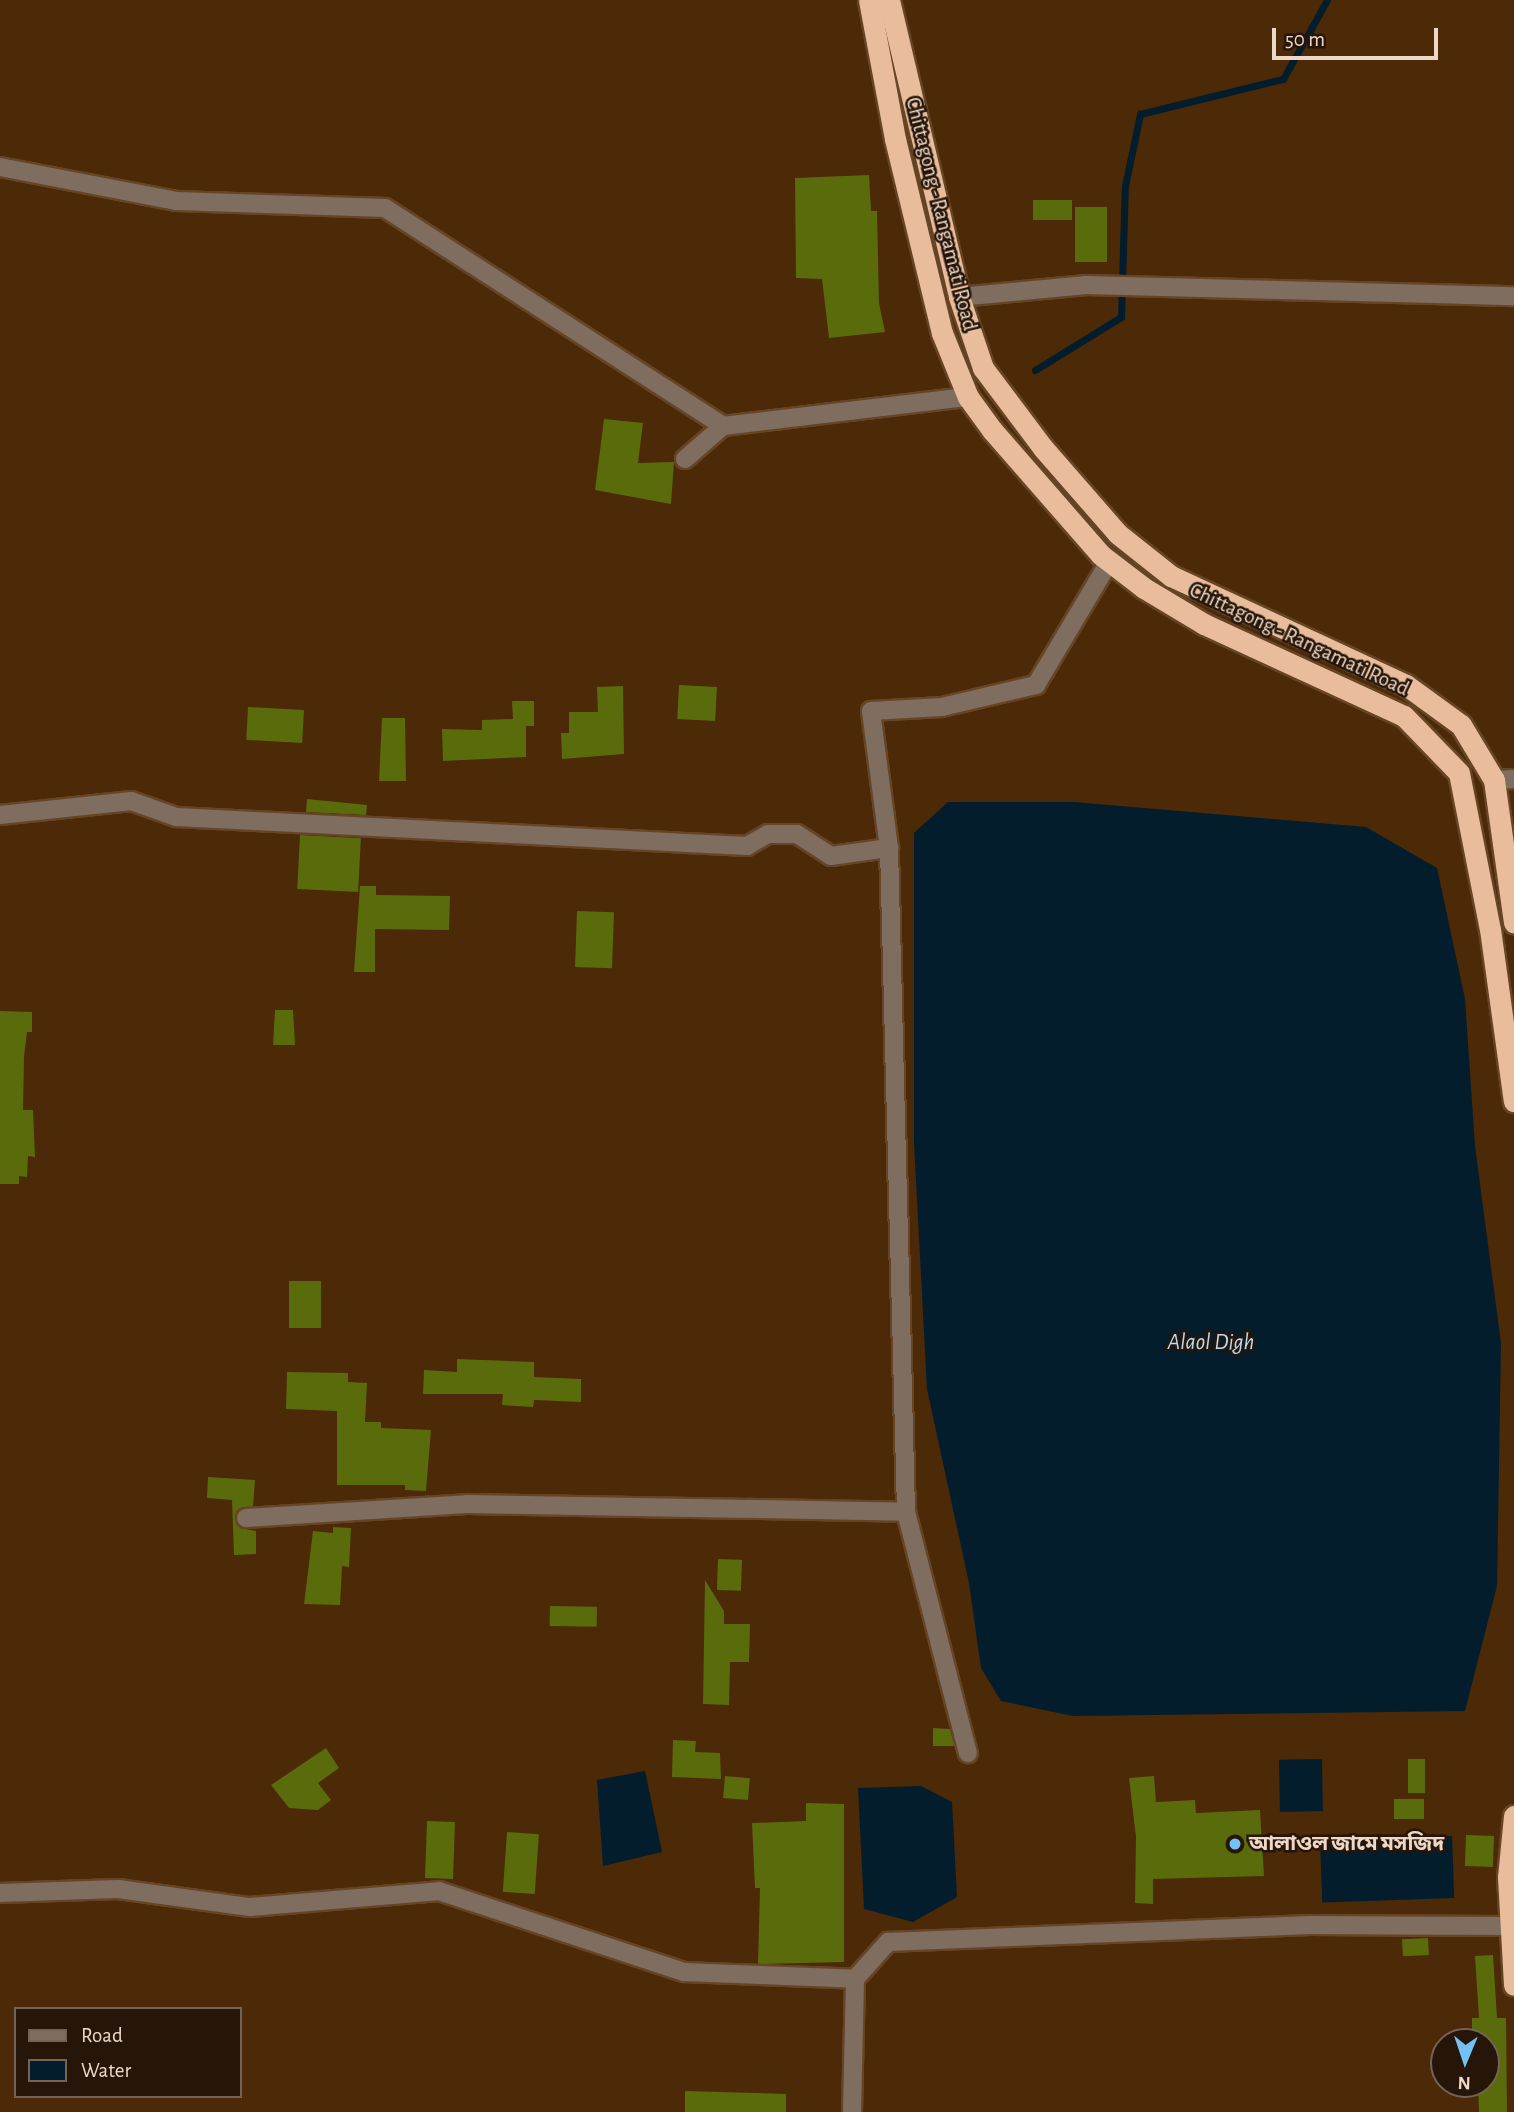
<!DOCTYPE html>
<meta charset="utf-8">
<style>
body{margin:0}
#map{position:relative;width:1514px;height:2112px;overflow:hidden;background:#4c2907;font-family:"Alegreya Sans","Noto Sans Bengali",sans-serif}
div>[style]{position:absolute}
.water>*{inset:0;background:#031d2d;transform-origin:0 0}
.stream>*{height:7px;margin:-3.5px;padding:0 3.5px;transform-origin:3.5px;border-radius:3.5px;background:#031d2d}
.building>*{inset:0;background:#5a6b0b;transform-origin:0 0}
.roads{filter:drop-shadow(2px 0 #664526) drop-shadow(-2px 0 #664526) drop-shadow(0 2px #664526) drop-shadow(0 -2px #664526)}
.minor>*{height:18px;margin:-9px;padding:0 9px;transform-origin:9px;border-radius:9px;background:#7f6d60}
.highway>*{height:21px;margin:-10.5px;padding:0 10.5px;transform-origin:10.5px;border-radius:10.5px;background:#e9bd9b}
.dots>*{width:19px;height:19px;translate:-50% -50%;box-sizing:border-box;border:4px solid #261609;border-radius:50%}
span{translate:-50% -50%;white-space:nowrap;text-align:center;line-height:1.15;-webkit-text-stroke:5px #261609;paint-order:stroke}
.street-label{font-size:21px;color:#eed7c6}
.poi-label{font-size:21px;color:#eed7c6;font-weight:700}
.left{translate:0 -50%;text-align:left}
.water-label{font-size:23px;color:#b5dcf9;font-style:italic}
.legend{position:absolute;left:14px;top:2007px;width:228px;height:91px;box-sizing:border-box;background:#261609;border:2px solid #766355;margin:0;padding:9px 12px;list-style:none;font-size:21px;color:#eed7c6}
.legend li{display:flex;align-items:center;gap:14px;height:35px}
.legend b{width:35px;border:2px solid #766355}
.north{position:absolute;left:1430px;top:2028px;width:70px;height:70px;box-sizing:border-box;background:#261609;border:2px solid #766355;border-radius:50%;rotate:182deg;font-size:19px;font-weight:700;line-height:28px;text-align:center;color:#eed7c6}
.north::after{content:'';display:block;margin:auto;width:24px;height:32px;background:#73c1f5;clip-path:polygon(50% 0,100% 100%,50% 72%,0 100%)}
.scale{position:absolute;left:1272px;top:28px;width:166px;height:32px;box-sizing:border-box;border:4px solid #eed7c6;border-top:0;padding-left:9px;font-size:21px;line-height:24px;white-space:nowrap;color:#eed7c6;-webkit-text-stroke:5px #261609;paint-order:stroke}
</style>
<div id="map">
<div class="water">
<i style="clip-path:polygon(948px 802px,1074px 802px,1366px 827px,1437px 868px,1465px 999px,1475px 1146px,1501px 1343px,1497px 1586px,1465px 1711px,1073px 1716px,1001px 1701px,981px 1668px,969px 1583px,927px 1389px,914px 1143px,914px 833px)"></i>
<i style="left:1322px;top:1759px;width:52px;height:43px;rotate:89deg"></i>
<i style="clip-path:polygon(645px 1771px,662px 1852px,603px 1866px,597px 1780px)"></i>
<i style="clip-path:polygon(921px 1786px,952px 1802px,957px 1897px,913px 1922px,864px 1909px,858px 1788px)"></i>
<i style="left:1452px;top:1836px;width:62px;height:132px;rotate:88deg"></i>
</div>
<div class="stream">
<i style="left:1035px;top:370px;width:101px;rotate:-31.6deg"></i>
<i style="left:1121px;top:317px;width:131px;rotate:-88.3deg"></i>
<i style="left:1125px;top:186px;width:74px;rotate:-78.2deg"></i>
<i style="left:1140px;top:114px;width:147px;rotate:-13.8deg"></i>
<i style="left:1283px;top:79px;width:90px;rotate:-60.9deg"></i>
</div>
<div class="building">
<i style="clip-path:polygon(869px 175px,871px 211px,877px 211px,879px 303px,885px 332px,829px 338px,822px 279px,796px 278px,795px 178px)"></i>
<i style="left:1033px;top:200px;width:39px;height:20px"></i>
<i style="left:1075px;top:207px;width:32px;height:55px"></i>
<i style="clip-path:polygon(604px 419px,643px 423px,638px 463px,674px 462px,671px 504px,595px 490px)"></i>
<i style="left:679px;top:685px;width:38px;height:34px;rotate:3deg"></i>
<i style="clip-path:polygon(623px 686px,624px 754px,562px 759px,561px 733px,569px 733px,569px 712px,598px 712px,597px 687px)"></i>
<i style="clip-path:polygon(512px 701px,534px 701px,534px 726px,526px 726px,526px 757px,443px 761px,442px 729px,482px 730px,482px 720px,513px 719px)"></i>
<i style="left:248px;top:707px;width:56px;height:33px;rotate:3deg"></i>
<i style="clip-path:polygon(382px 718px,405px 718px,406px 781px,379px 781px)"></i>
<i style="clip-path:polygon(307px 799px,367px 805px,366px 815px,306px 812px)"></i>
<i style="left:300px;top:835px;width:61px;height:54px;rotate:3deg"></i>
<i style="clip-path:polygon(360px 886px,376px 886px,376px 895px,450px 896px,449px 930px,375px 929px,375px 972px,354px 972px)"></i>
<i style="left:577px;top:911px;width:37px;height:56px;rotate:2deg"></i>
<i style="clip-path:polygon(275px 1010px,293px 1010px,295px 1045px,273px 1045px)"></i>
<i style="clip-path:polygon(0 1011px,32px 1012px,32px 1032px,27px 1032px,24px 1057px,23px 1110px,33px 1110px,35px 1157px,28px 1156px,27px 1177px,19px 1176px,19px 1184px,0 1184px)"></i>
<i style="left:289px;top:1281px;width:32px;height:47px"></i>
<i style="clip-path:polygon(457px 1359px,534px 1362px,534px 1377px,581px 1379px,581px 1402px,534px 1400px,533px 1407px,502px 1405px,503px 1394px,423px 1394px,424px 1370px,457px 1372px)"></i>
<i style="clip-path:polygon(287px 1372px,348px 1373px,348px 1382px,367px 1383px,365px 1422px,381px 1422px,381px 1428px,431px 1430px,426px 1491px,405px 1490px,405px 1485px,337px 1485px,337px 1411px,286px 1409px)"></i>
<i style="clip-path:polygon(208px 1477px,255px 1480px,253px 1506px,240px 1508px,235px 1518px,240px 1528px,256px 1531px,256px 1554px,234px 1555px,232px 1500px,207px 1498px)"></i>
<i style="clip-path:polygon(333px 1527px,351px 1528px,349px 1567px,342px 1566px,340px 1605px,304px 1604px,313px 1531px,333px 1533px)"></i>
<i style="left:718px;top:1559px;width:24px;height:31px;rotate:2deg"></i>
<i style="clip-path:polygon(705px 1580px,724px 1611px,724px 1624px,750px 1624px,749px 1662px,730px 1662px,729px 1705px,703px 1704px)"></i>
<i style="left:550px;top:1606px;width:47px;height:20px;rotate:1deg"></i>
<i style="clip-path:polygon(933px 1728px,950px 1729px,955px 1746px,933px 1746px)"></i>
<i style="clip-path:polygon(673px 1740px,696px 1741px,695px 1752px,720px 1753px,721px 1779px,672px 1777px)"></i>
<i style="clip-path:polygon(326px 1748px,339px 1768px,318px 1783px,331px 1800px,318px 1810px,289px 1808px,271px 1785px)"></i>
<i style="left:1408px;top:1759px;width:17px;height:34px"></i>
<i style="left:725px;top:1776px;width:25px;height:22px;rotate:5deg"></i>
<i style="clip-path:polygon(1154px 1776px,1156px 1802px,1195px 1800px,1196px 1813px,1260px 1810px,1264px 1876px,1153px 1879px,1153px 1904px,1135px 1903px,1136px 1837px,1129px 1778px)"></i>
<i style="left:1394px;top:1799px;width:30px;height:20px"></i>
<i style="clip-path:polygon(806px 1803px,844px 1804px,844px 1962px,758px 1964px,760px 1888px,755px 1888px,752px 1823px,806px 1821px)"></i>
<i style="left:427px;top:1821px;width:28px;height:57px;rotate:2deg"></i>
<i style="left:507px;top:1832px;width:32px;height:60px;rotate:4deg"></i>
<i style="left:1466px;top:1835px;width:28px;height:31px;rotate:2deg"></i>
<i style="left:1428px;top:1938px;width:17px;height:26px;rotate:87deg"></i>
<i style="clip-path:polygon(1493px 1955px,1497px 2018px,1506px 2018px,1507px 2112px,1479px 2112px,1478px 2084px,1486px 2084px,1486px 2042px,1472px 2042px,1472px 2018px,1479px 2018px,1475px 1956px)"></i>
<i style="clip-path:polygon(685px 2091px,786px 2094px,786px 2112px,685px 2112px)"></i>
</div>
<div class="roads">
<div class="minor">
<i style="left:0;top:167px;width:179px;rotate:10.9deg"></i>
<i style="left:176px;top:201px;width:209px;rotate:1.9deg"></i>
<i style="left:385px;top:208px;width:402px;rotate:32.8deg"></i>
<i style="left:723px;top:426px;width:247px;rotate:-6.8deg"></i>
<i style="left:959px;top:297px;width:128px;rotate:-5.4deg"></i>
<i style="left:1086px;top:285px;width:428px;rotate:1.5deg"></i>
<i style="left:685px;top:459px;width:50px;rotate:-41deg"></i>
<i style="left:1494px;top:780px;width:20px;rotate:-3deg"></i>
<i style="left:0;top:815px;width:132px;rotate:-6.1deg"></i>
<i style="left:131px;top:801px;width:48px;rotate:19.6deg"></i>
<i style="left:176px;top:817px;width:572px;rotate:2.91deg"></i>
<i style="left:747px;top:846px;width:24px;rotate:-30deg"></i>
<i style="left:768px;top:834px;width:29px"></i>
<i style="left:797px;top:834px;width:40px;rotate:32.9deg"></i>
<i style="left:831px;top:856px;width:59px;rotate:-7.9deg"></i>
<i style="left:889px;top:848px;width:138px;rotate:-97.5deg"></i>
<i style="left:871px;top:711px;width:71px;rotate:-3.2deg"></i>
<i style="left:942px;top:707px;width:97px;rotate:-13.2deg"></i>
<i style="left:1036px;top:685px;width:143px;rotate:-59.3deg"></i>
<i style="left:889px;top:848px;width:664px;rotate:88.53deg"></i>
<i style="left:906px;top:1512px;width:249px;rotate:75.6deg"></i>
<i style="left:246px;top:1518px;width:221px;rotate:-3.6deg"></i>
<i style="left:467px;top:1504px;width:439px;rotate:1deg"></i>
<i style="left:0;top:1893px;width:118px;rotate:-1.9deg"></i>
<i style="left:118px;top:1889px;width:133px;rotate:7.8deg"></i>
<i style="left:250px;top:1907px;width:190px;rotate:-4.8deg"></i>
<i style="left:439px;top:1891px;width:258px;rotate:18.3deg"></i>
<i style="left:684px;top:1972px;width:171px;rotate:2.3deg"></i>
<i style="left:855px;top:1979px;width:50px;rotate:-48.3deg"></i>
<i style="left:888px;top:1942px;width:423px;rotate:-2.3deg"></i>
<i style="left:1311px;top:1925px;width:198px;rotate:0.3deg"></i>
<i style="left:852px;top:2112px;width:133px;rotate:-88.7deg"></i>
</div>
<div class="highway">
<i style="left:869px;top:0;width:141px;rotate:79.4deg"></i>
<i style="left:895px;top:139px;width:200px;rotate:76.4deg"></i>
<i style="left:942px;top:333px;width:69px;rotate:67.9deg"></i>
<i style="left:968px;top:397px;width:41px;rotate:54deg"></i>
<i style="left:992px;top:430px;width:166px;rotate:48.9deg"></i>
<i style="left:1101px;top:555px;width:54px;rotate:37.5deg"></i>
<i style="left:1144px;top:588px;width:70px;rotate:31deg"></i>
<i style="left:1204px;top:624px;width:220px;rotate:24.7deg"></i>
<i style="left:1404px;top:716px;width:79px;rotate:46deg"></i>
<i style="left:1459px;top:773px;width:159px;rotate:78.8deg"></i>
<i style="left:1490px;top:929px;width:174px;rotate:82.1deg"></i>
<i style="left:889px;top:0;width:305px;rotate:76.7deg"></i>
<i style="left:959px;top:297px;width:75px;rotate:71.3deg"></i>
<i style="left:983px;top:368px;width:100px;rotate:53.1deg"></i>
<i style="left:1043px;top:448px;width:114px;rotate:48.9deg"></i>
<i style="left:1118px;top:534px;width:68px;rotate:38.4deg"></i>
<i style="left:1171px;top:576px;width:259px;rotate:24.9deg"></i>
<i style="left:1406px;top:685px;width:68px;rotate:36deg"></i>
<i style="left:1461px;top:725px;width:64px;rotate:59deg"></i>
<i style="left:1494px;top:780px;width:144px;rotate:82deg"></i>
<i style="left:1514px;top:1816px;width:61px;rotate:95.6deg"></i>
<i style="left:1508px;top:1877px;width:108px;rotate:86.8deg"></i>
</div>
</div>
<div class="dots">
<i style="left:1235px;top:1844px;background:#73c1f5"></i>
</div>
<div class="street-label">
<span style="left:941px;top:214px;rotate:76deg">Chittagong - Rangamati Road</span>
<span style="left:1299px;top:640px;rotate:25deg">Chittagong - Rangamati Road</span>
</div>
<div class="poi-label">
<span class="left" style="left:1249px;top:1844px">আলাওল জামে মসজিদ</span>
</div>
<div class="water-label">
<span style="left:1211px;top:1343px">Alaol Digh</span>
</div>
<ul class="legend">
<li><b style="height:9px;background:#7f6d60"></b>Road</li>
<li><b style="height:19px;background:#031d2d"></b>Water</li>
</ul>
<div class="north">N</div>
<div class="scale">50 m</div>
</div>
